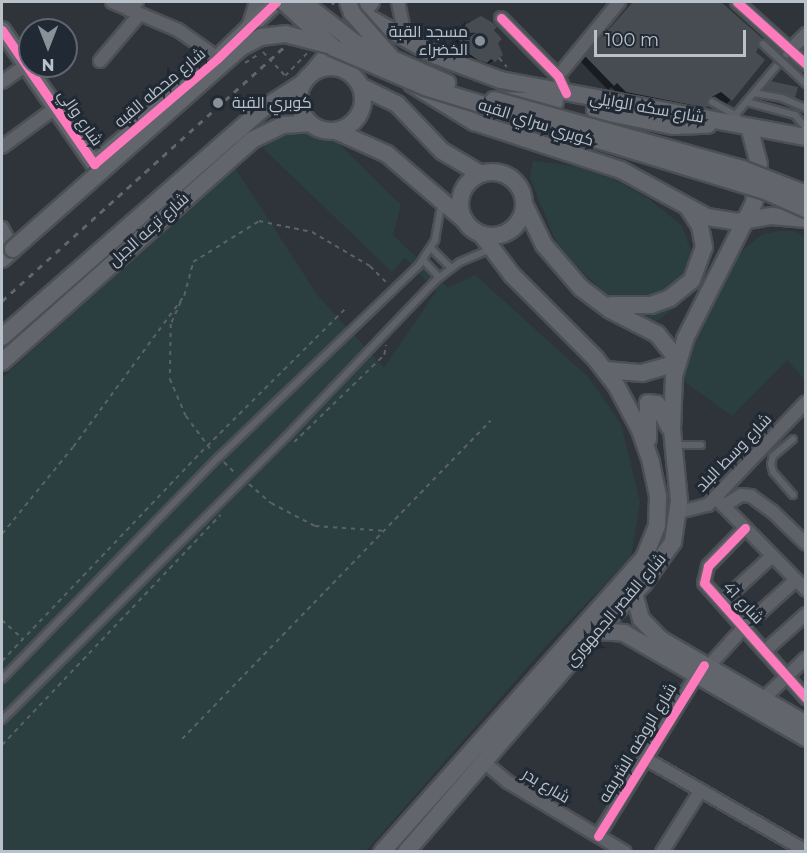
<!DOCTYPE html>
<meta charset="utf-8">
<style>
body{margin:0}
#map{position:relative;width:807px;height:853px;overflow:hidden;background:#2e343a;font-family:Montserrat,Cairo,sans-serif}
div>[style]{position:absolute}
.green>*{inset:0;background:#2c3f40}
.shadow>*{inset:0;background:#0007}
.building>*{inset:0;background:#474c52}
.path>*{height:1.5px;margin-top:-0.75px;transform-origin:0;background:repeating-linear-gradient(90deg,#5b6165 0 4.5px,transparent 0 9px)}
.roads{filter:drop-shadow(2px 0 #4c5055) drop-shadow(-2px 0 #4c5055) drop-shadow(0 2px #4c5055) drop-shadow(0 -2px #4c5055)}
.lane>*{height:6px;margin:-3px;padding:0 3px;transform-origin:3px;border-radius:3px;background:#5e6268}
.street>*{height:12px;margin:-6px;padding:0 6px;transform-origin:6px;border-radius:6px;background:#5e6268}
.secondary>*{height:16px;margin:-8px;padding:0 8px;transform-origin:8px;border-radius:8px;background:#62666c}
.secondary>.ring{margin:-8px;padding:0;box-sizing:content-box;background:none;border:16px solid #62666c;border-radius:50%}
.rail>*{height:3px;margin-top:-1.5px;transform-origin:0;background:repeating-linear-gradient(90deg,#62666c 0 6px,transparent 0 12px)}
.path-bridge>*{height:1.5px;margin-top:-0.75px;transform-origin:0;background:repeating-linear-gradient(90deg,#5b6165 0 4.5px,transparent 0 9px)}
.bridges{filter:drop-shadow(2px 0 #4c5055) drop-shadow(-2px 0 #4c5055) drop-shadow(0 2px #4c5055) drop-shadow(0 -2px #4c5055)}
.lane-bridge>*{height:6px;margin:-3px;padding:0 3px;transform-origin:3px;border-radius:3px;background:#5e6268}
.secondary-bridge>*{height:16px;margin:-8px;padding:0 8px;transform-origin:8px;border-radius:8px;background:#62666c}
.cycleway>*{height:9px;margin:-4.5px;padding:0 4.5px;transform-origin:4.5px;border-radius:4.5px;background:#fd7abc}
.dots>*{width:16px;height:16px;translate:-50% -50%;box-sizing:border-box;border:3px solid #212a34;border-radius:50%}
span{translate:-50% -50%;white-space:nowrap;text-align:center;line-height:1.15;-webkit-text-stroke:6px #212a34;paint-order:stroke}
.poi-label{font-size:16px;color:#b9c1ca}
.right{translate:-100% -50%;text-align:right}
.left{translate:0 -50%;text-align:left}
.street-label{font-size:16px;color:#b9c1ca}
.frame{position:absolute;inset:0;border:3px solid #b9c1ca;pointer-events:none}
.north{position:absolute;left:18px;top:18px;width:60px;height:60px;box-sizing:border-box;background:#212a34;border:2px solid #5e6670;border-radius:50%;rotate:180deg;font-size:16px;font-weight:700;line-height:24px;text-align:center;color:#b9c1ca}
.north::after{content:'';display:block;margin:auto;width:21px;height:27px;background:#889098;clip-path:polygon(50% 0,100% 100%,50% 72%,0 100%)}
.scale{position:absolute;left:594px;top:30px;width:152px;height:27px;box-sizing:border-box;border:3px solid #b9c1ca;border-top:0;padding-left:8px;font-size:18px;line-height:21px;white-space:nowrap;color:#b9c1ca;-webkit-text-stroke:4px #212a34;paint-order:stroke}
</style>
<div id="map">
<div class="green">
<i style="clip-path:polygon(292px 123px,324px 129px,401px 205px,393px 235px,448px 288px,475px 275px,588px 377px,621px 424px,640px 502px,631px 557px,554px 637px,366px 851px,2px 851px,2px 378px,235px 168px,318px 296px,384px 368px,436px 292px,405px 257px,392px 272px,263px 148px)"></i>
<i style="clip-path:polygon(533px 161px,574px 166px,613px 179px,649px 199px,682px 226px,694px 260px,688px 292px,678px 306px,652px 324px,630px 319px,558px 247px,530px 178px)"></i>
<i style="clip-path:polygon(777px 231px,793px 231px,805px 237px,805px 380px,787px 360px,732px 416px,678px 377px,737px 255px,761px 235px)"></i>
</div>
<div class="shadow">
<i style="clip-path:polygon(635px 2px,718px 2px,761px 39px,754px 52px,763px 60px,726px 105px,715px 96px,706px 101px,700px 112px,621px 96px,611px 87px,608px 90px,581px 62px)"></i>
<i style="clip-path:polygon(470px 21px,473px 25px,489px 21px,500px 39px,497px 43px,496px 59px,481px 68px,458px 56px,452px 44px,460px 37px,457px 33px)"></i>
</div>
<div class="building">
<i style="clip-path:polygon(633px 2px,721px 2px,763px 39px,756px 52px,765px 60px,732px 101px,721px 92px,708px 99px,707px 108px,626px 92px,617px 83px,614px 86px,585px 56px)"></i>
<i style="clip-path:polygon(481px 16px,493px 23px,497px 27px,494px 30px,502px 39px,498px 43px,503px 55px,495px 62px,491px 59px,487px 63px,478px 60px,459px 47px,462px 44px,457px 38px,464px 31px,461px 27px)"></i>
<i style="clip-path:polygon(771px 81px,798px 87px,795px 98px,764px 89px)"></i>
</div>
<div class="path">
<i style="left:499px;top:58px;width:12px;rotate:48deg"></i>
<i style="left:245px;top:63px;width:17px;rotate:-33deg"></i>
<i style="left:285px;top:76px;width:32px;rotate:-46deg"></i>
<i style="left:181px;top:302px;width:24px;rotate:114deg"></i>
<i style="left:171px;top:324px;width:55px;rotate:91deg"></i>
<i style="left:170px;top:379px;width:40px;rotate:66.6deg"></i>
<i style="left:186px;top:416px;width:44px;rotate:53.4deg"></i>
<i style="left:294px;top:442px;width:125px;rotate:-44deg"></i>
<i style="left:384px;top:355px;width:10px;rotate:-79deg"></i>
<i style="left:224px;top:462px;width:17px;rotate:45deg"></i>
<i style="left:249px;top:484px;width:29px;rotate:41deg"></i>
<i style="left:271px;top:503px;width:50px;rotate:27.6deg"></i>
<i style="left:315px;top:526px;width:72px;rotate:4deg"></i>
<i style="left:2px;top:534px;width:112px;rotate:-50.8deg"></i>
<i style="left:73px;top:447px;width:187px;rotate:-53.7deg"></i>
<i style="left:184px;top:296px;width:35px;rotate:-75deg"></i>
<i style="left:193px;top:262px;width:78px;rotate:-31.8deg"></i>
<i style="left:259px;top:221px;width:54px;rotate:11.7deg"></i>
<i style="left:312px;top:232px;width:67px;rotate:30.4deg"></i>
<i style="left:370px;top:266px;width:25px;rotate:45deg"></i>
<i style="left:2px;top:620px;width:28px;rotate:42deg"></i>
<i style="left:2px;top:661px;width:297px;rotate:-46.4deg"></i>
<i style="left:207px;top:446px;width:197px;rotate:-44.8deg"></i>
<i style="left:182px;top:739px;width:443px;rotate:-45.9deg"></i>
<i style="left:2px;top:745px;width:317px;rotate:-46.5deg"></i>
</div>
<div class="roads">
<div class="lane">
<i style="left:754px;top:93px;width:28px;rotate:10deg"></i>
<i style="left:782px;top:98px;width:26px;rotate:23deg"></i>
<i style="left:712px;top:102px;width:29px;rotate:29deg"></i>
<i style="left:747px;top:102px;width:50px;rotate:15.2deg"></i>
<i style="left:795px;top:115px;width:17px;rotate:50deg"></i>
<i style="left:731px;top:120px;width:92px;rotate:-49.9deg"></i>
<i style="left:431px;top:248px;width:28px;rotate:45deg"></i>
<i style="left:423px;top:260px;width:23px;rotate:47deg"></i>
<i style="left:674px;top:445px;width:27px"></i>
<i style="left:793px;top:495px;width:30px;rotate:-131deg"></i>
<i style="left:773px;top:472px;width:8px;rotate:-104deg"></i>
<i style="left:771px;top:464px;width:8px;rotate:-76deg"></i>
<i style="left:773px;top:456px;width:26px;rotate:-40deg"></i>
<i style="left:2px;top:679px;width:310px;rotate:-45.7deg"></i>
<i style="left:219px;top:457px;width:277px;rotate:-43.8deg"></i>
<i style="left:419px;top:265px;width:30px;rotate:-57deg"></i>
<i style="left:435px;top:240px;width:36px;rotate:-80deg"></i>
<i style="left:2px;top:720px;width:401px;rotate:-44.9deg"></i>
<i style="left:286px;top:437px;width:217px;rotate:-46.3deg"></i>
<i style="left:436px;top:280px;width:30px;rotate:-37deg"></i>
<i style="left:460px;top:262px;width:34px;rotate:-23deg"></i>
</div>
<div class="street">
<i style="left:112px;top:2px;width:72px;rotate:23deg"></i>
<i style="left:178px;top:30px;width:49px;rotate:35deg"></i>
<i style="left:398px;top:2px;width:39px;rotate:78deg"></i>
<i style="left:737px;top:2px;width:93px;rotate:41.9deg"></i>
<i style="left:129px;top:10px;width:11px;rotate:-45deg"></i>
<i style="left:501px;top:18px;width:81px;rotate:45.5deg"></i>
<i style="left:558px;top:76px;width:19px;rotate:65deg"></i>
<i style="left:248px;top:27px;width:26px;rotate:-72deg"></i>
<i style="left:790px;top:50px;width:23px;rotate:-45deg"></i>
<i style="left:100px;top:61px;width:60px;rotate:-49.7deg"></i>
<i style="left:558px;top:76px;width:96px;rotate:-50.5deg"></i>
<i style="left:2px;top:82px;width:28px;rotate:-35deg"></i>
<i style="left:2px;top:147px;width:64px;rotate:-36.2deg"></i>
<i style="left:2px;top:228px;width:24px;rotate:62deg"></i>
<i style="left:716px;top:498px;width:129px;rotate:45.6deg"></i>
<i style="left:723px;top:506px;width:21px;rotate:-31deg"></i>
<i style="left:741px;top:495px;width:10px;rotate:6deg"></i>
<i style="left:751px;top:496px;width:26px;rotate:36deg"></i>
<i style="left:772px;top:511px;width:47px;rotate:44.1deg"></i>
<i style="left:679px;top:512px;width:30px;rotate:-14deg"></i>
<i style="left:708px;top:505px;width:142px;rotate:-46.4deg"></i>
<i style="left:745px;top:528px;width:53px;rotate:134.2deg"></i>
<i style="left:708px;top:566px;width:17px;rotate:103deg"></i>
<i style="left:704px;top:583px;width:154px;rotate:48.4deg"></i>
<i style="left:722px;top:602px;width:68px;rotate:-42.6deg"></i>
<i style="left:766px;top:650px;width:54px;rotate:-42deg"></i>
<i style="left:708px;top:667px;width:54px;rotate:-48deg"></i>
<i style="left:744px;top:627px;width:70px;rotate:-42.1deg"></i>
<i style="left:763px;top:699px;width:59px;rotate:-43.6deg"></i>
<i style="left:646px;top:759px;width:185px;rotate:29.9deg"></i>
<i style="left:484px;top:762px;width:31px;rotate:40deg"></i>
<i style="left:508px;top:782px;width:136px;rotate:30.9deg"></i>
<i style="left:598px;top:836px;width:197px;rotate:-58.5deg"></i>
<i style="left:662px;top:852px;width:73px;rotate:-57.8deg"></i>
</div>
<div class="secondary">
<i style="left:360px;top:13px;width:88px;rotate:29.2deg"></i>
<i style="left:437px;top:56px;width:68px;rotate:20.6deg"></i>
<i style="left:501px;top:80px;width:310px;rotate:10.6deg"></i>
<i style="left:2px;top:30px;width:163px;rotate:55.5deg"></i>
<i style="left:94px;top:164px;width:133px;rotate:-40.4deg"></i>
<i style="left:223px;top:53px;width:74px;rotate:-43.9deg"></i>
<i class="ring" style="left:299px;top:67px;width:48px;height:48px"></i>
<i style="left:313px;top:72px;width:91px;rotate:-50.4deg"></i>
<i style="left:412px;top:84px;width:73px;rotate:31.5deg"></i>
<i style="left:474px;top:122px;width:155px;rotate:18.1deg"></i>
<i style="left:621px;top:170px;width:98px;rotate:28.7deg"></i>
<i style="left:707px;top:217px;width:30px;rotate:9deg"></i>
<i style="left:737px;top:222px;width:35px;rotate:-10deg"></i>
<i style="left:771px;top:216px;width:35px;rotate:5deg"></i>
<i style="left:362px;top:87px;width:39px;rotate:26deg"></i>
<i style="left:397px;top:104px;width:65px;rotate:46.2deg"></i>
<i style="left:442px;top:151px;width:45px;rotate:30.5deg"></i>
<i style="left:500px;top:100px;width:55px;rotate:2.1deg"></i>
<i style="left:595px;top:110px;width:80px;rotate:11.6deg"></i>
<i style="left:673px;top:126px;width:35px;rotate:-2deg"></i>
<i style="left:336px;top:131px;width:56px;rotate:24.3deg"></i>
<i style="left:387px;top:154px;width:99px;rotate:40.5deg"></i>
<i class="ring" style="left:460px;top:172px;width:48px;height:48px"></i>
<i style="left:524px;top:204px;width:46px;rotate:64deg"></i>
<i style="left:544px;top:245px;width:57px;rotate:49.3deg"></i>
<i style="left:581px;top:288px;width:36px;rotate:37deg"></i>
<i style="left:610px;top:310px;width:53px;rotate:27.1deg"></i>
<i style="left:657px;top:334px;width:33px;rotate:51deg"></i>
<i style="left:2px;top:259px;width:15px;rotate:-42deg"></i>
<i style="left:611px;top:305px;width:40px"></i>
<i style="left:651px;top:305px;width:20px;rotate:-20deg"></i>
<i style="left:670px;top:298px;width:28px;rotate:-39deg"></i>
<i style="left:692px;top:280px;width:35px;rotate:-70deg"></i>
<i style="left:704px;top:247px;width:21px;rotate:-101deg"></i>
<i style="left:700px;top:226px;width:20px;rotate:-123deg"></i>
<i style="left:2px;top:337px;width:344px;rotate:-41.2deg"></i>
<i style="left:261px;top:110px;width:50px;rotate:-32.7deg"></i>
<i style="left:2px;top:362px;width:334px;rotate:-41.6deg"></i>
<i style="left:252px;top:140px;width:34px;rotate:-26deg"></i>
<i style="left:283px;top:125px;width:26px;rotate:-4deg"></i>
<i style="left:606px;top:370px;width:36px;rotate:5deg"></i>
<i style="left:642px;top:373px;width:36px;rotate:-16deg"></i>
<i style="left:648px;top:439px;width:36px;rotate:-90deg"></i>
<i style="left:648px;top:403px;width:9px;rotate:6deg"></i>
<i style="left:657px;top:404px;width:26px;rotate:62deg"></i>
<i style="left:634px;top:593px;width:27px;rotate:75deg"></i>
<i style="left:641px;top:619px;width:28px;rotate:46deg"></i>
<i style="left:660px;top:639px;width:169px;rotate:30.2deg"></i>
<i style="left:597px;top:631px;width:27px;rotate:4deg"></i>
<i style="left:624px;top:633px;width:210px;rotate:30deg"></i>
<i style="left:382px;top:852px;width:394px;rotate:-48.3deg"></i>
<i style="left:644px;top:558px;width:35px;rotate:-68deg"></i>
<i style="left:657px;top:525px;width:29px;rotate:-88deg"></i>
<i style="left:658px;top:496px;width:35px;rotate:-102deg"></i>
<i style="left:651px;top:462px;width:34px;rotate:-109deg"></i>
<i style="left:640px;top:430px;width:51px;rotate:-118.1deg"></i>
<i style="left:616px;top:385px;width:33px;rotate:-128deg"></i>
<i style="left:596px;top:359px;width:119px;rotate:-135deg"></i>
<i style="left:512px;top:275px;width:50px;rotate:-126.9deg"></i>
<i style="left:406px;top:852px;width:292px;rotate:-49.2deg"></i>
<i style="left:597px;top:631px;width:66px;rotate:-45.6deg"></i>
<i style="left:643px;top:584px;width:52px;rotate:-54.5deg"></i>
<i style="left:673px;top:542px;width:41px;rotate:-81.7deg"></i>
<i style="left:679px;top:501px;width:71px;rotate:-95.6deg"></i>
<i style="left:672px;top:430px;width:54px;rotate:-87.9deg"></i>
<i style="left:674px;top:376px;width:39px;rotate:-73deg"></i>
<i style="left:685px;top:339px;width:153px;rotate:-63.1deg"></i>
<i style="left:754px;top:203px;width:39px;rotate:-83deg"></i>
<i style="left:759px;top:164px;width:38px;rotate:-105deg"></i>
</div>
</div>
<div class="rail">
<i style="left:2px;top:301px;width:447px;rotate:-42deg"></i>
</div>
<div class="path-bridge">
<i style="left:263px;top:52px;width:33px;rotate:47deg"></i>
</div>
<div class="bridges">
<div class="lane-bridge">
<i style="left:763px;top:44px;width:59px;rotate:42.9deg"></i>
</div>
<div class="secondary-bridge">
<i style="left:284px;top:2px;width:68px;rotate:42.6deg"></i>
<i style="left:334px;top:48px;width:99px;rotate:23.2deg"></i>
<i style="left:425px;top:87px;width:356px;rotate:17deg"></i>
<i style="left:765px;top:191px;width:45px;rotate:23.7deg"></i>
<i style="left:303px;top:2px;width:65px;rotate:38.1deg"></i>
<i style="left:354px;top:42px;width:102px;rotate:23.8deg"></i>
<i style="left:348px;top:2px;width:12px;rotate:70deg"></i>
<i style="left:352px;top:13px;width:57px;rotate:48.5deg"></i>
<i style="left:494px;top:100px;width:257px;rotate:15.5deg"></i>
<i style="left:742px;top:169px;width:69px;rotate:21.3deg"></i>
<i style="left:13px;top:249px;width:303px;rotate:-41.5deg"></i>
<i style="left:240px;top:48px;width:24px;rotate:-28deg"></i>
<i style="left:261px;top:37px;width:24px;rotate:-7deg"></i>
<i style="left:285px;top:34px;width:44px;rotate:14.3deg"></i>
</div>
</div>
<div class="cycleway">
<i style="left:737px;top:2px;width:93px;rotate:41.9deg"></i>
<i style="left:501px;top:18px;width:81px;rotate:45.5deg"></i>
<i style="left:558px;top:76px;width:19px;rotate:65deg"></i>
<i style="left:2px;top:30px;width:163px;rotate:55.5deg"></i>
<i style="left:94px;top:164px;width:163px;rotate:-40.5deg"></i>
<i style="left:218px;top:58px;width:81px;rotate:-44deg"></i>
<i style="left:745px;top:528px;width:53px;rotate:134.2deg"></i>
<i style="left:708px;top:566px;width:17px;rotate:103deg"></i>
<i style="left:704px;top:583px;width:154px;rotate:48.4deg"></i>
<i style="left:598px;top:836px;width:201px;rotate:-58.2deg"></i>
</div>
<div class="dots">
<i style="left:480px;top:41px;background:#889098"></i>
<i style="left:218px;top:103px;background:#889098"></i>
</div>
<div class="poi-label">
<span class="right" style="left:468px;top:41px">مسجد القبة<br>الخضراء</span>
<span class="left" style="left:232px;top:103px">كوبري القبة</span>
</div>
<div class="street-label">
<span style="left:160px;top:88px;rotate:-40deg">شارع محطه القبه</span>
<span style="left:647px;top:108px;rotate:10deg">شارع سكه الوايلي</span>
<span style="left:80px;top:118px;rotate:55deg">شارع والي</span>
<span style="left:536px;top:123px;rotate:18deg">كوبري سراي القبه</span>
<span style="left:149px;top:230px;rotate:-42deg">شارع ترعه الجبل</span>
<span style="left:734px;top:453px;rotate:-46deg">شارع وسط البلد</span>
<span style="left:743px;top:603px;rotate:47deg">شارع 41</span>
<span style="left:616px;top:610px;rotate:-49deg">شارع القصر الجمهوري</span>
<span style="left:638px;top:743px;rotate:-59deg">شارع الروضه الشريفه</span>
<span style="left:546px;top:786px;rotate:31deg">شارع بدر</span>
</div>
<div class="frame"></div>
<div class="north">N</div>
<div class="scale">100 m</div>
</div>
